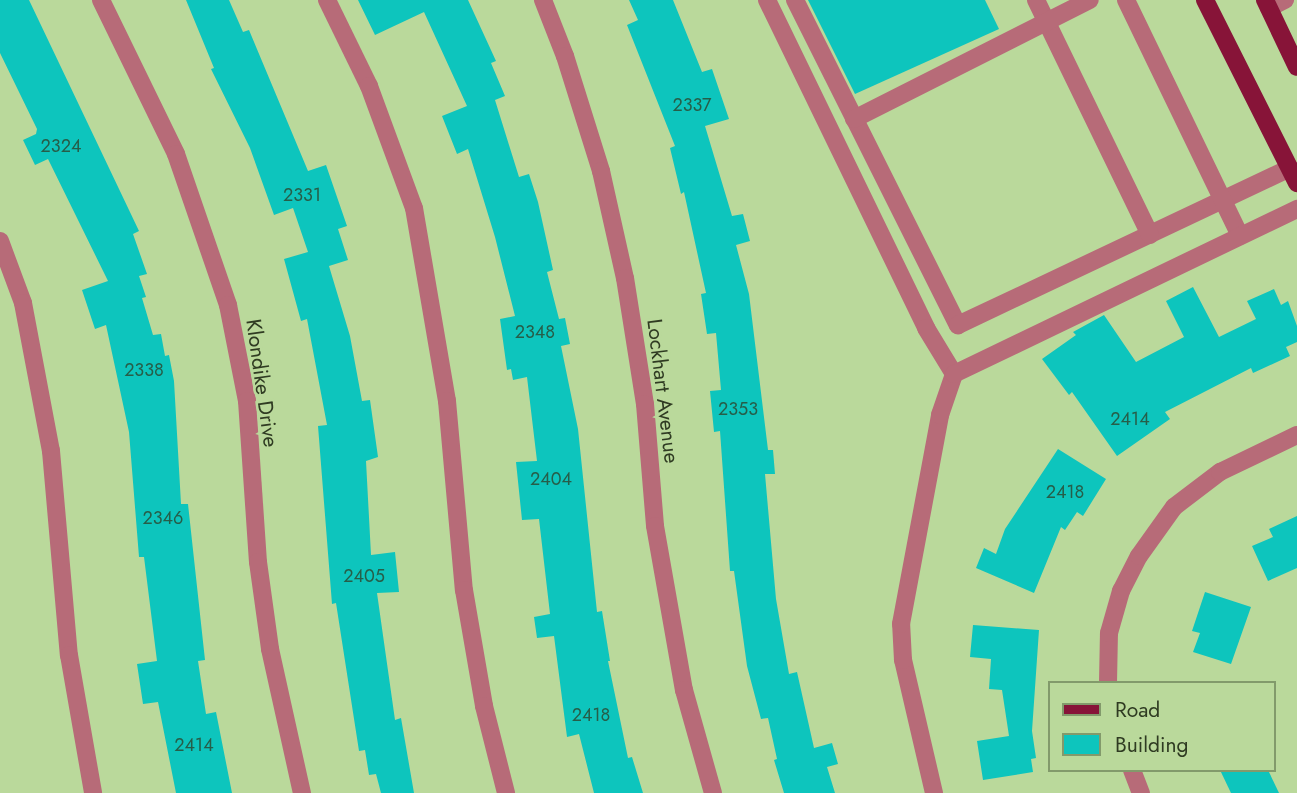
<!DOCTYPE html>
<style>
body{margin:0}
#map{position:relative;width:1297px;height:793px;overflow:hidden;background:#bad99b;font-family:Jost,sans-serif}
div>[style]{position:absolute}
.building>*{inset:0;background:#0dc5bd}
.minor>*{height:18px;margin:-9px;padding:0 9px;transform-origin:9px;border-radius:9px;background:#b76b78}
.major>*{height:18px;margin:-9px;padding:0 9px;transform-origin:9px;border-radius:9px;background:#871438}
span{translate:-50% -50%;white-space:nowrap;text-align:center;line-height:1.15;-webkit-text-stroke:5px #bad99b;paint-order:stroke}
.number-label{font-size:18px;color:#265e49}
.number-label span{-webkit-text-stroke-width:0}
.street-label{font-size:21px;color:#2f3b22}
.legend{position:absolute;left:1048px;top:681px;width:228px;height:91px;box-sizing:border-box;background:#bad99b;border:2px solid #829a6b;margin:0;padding:9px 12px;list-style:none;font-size:21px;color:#2f3b22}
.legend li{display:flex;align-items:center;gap:14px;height:35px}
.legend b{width:35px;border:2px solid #829a6b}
</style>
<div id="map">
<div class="building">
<i style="clip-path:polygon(0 0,29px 0,139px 231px,133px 234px,147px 274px,139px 276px,146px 297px,142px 298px,153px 335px,161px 334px,165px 356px,169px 355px,174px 381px,181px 504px,188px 504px,205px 660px,198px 661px,206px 714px,216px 712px,232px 793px,176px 793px,158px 702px,143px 704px,137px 664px,157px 661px,144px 557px,139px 557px,129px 432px,106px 325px,95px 329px,82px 290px,108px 281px,48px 159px,35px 165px,23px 140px,36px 134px,37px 129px,0 53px)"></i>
<i style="clip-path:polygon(186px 0,229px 0,243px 32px,249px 30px,308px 171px,326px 165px,347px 226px,338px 229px,348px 260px,329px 266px,350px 336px,362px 401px,370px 400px,378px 457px,366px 461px,371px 555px,395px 552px,399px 592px,377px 593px,395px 720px,401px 718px,414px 793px,381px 793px,376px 774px,369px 775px,365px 750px,359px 751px,336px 603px,332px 604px,318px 426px,327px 425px,307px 319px,301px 321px,284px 259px,308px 252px,293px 208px,274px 215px,250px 148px,211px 69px,214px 68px)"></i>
<i style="clip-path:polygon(358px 0,468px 0,496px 61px,491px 63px,505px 96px,495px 100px,519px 177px,529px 174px,538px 202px,553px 270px,547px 272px,559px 319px,565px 318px,570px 344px,561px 346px,578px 429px,597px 612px,602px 611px,610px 661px,608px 661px,628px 758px,632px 757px,643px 793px,594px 793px,579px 734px,567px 737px,554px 636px,537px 638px,534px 617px,550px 614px,539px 519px,522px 520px,516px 462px,537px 461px,527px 377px,513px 380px,511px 369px,507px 370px,500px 319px,515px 316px,495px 237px,468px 149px,457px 154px,442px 116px,467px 106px,424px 12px,375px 35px)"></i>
<i style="clip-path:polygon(629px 0,673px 0,702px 72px,712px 69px,729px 119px,705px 126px,732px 216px,743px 214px,750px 241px,736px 245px,749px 294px,768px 450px,773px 450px,775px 474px,765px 474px,776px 599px,789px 674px,797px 672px,814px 748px,832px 743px,838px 764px,827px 767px,835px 793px,784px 793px,774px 760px,777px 759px,768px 718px,761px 719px,747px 666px,734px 571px,730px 571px,720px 431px,714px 432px,710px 391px,721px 390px,716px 333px,707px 334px,701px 294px,706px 293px,684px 192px,681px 194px,670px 148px,675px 146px,627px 25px,638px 20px)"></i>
<i style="clip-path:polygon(808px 0,985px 0,999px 29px,855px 94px)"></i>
<i style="clip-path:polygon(1193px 287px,1219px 337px,1256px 319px,1247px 301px,1274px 289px,1281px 305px,1288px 301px,1297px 326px,1297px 342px,1286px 347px,1290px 356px,1253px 373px,1251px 368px,1165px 412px,1170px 419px,1117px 456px,1072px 392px,1069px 395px,1042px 359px,1076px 335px,1073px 332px,1104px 315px,1136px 362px,1184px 337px,1166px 301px)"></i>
<i style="clip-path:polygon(1058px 449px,1106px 479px,1083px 516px,1077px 512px,1065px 530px,1061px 527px,1034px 593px,976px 568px,984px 548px,996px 554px,1005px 529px)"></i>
<i style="clip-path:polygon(1297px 516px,1297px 568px,1268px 581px,1252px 546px,1273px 537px,1269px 529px)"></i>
<i style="clip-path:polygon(1205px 592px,1251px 607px,1231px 664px,1193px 652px,1200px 633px,1192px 631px)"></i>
<i style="clip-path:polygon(973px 625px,1039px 630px,1032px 731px,1036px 758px,1031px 759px,1033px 772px,983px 780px,977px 741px,1009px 736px,1002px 690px,989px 689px,991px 659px,970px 657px)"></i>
<i style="clip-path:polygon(1220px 770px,1268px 770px,1279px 793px,1231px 793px)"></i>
</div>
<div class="minor">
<i style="left:101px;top:0;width:171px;rotate:64deg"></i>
<i style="left:176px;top:154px;width:160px;rotate:71deg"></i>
<i style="left:228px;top:305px;width:98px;rotate:78.8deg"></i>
<i style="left:247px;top:401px;width:161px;rotate:86.1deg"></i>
<i style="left:258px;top:562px;width:88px;rotate:82.1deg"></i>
<i style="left:270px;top:649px;width:148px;rotate:77.5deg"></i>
<i style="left:327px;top:0;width:96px;rotate:64deg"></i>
<i style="left:369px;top:86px;width:130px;rotate:69.8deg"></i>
<i style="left:414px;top:208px;width:196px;rotate:80.3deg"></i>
<i style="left:447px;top:401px;width:190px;rotate:84.9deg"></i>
<i style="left:464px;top:590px;width:118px;rotate:80.2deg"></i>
<i style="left:484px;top:706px;width:90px;rotate:75.8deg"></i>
<i style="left:543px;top:0;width:60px;rotate:68.6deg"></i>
<i style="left:565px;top:56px;width:121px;rotate:72.6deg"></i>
<i style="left:601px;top:171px;width:110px;rotate:77.4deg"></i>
<i style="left:625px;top:278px;width:128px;rotate:81deg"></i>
<i style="left:645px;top:404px;width:122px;rotate:85.3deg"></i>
<i style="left:655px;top:526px;width:167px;rotate:80deg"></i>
<i style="left:684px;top:690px;width:107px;rotate:74.3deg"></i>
<i style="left:767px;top:0;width:365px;rotate:64.1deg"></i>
<i style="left:926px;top:328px;width:54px;rotate:58.7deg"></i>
<i style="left:795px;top:0;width:364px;rotate:63.4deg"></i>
<i style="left:958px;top:325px;width:367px;rotate:-25.3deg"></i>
<i style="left:1036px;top:0;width:261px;rotate:64.1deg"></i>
<i style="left:1126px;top:0;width:262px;rotate:64.2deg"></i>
<i style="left:1269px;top:8px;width:18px;rotate:-27deg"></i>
<i style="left:854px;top:119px;width:264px;rotate:-26.8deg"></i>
<i style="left:0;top:241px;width:66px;rotate:69.6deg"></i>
<i style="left:23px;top:303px;width:151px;rotate:79.3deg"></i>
<i style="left:51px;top:451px;width:205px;rotate:85deg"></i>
<i style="left:69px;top:655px;width:140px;rotate:80.1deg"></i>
<i style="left:1108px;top:683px;width:50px;rotate:-88.9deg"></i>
<i style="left:1109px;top:633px;width:44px;rotate:-74.1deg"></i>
<i style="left:1121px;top:591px;width:39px;rotate:-63deg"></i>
<i style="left:1139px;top:556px;width:60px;rotate:-54.5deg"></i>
<i style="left:1174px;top:507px;width:58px;rotate:-37.3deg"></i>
<i style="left:1220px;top:472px;width:85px;rotate:-25.7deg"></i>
<i style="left:1132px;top:770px;width:25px;rotate:69deg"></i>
<i style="left:934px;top:793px;width:137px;rotate:-103.1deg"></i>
<i style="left:903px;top:660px;width:36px;rotate:-93deg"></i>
<i style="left:901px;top:624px;width:213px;rotate:-79.4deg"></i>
<i style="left:940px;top:415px;width:43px;rotate:-71.1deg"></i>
<i style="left:954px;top:374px;width:381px;rotate:-25.7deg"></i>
</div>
<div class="major">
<i style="left:1205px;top:0;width:205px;rotate:63.3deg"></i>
<i style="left:1265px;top:0;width:74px;rotate:64.5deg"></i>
</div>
<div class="number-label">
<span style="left:692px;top:105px">2337</span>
<span style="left:61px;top:146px">2324</span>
<span style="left:302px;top:195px">2331</span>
<span style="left:535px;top:332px">2348</span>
<span style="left:144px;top:370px">2338</span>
<span style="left:738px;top:409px">2353</span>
<span style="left:1130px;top:419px">2414</span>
<span style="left:551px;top:479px">2404</span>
<span style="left:1065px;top:492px">2418</span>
<span style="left:163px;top:518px">2346</span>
<span style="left:364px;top:576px">2405</span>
<span style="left:591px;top:715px">2418</span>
<span style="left:194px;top:745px">2414</span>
</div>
<div class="street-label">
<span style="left:262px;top:383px;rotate:82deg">Klondike Drive</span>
<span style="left:663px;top:391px;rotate:83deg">Lockhart Avenue</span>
</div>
<ul class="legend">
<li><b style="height:9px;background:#871438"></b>Road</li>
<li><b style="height:19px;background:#0dc5bd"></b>Building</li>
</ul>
</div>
